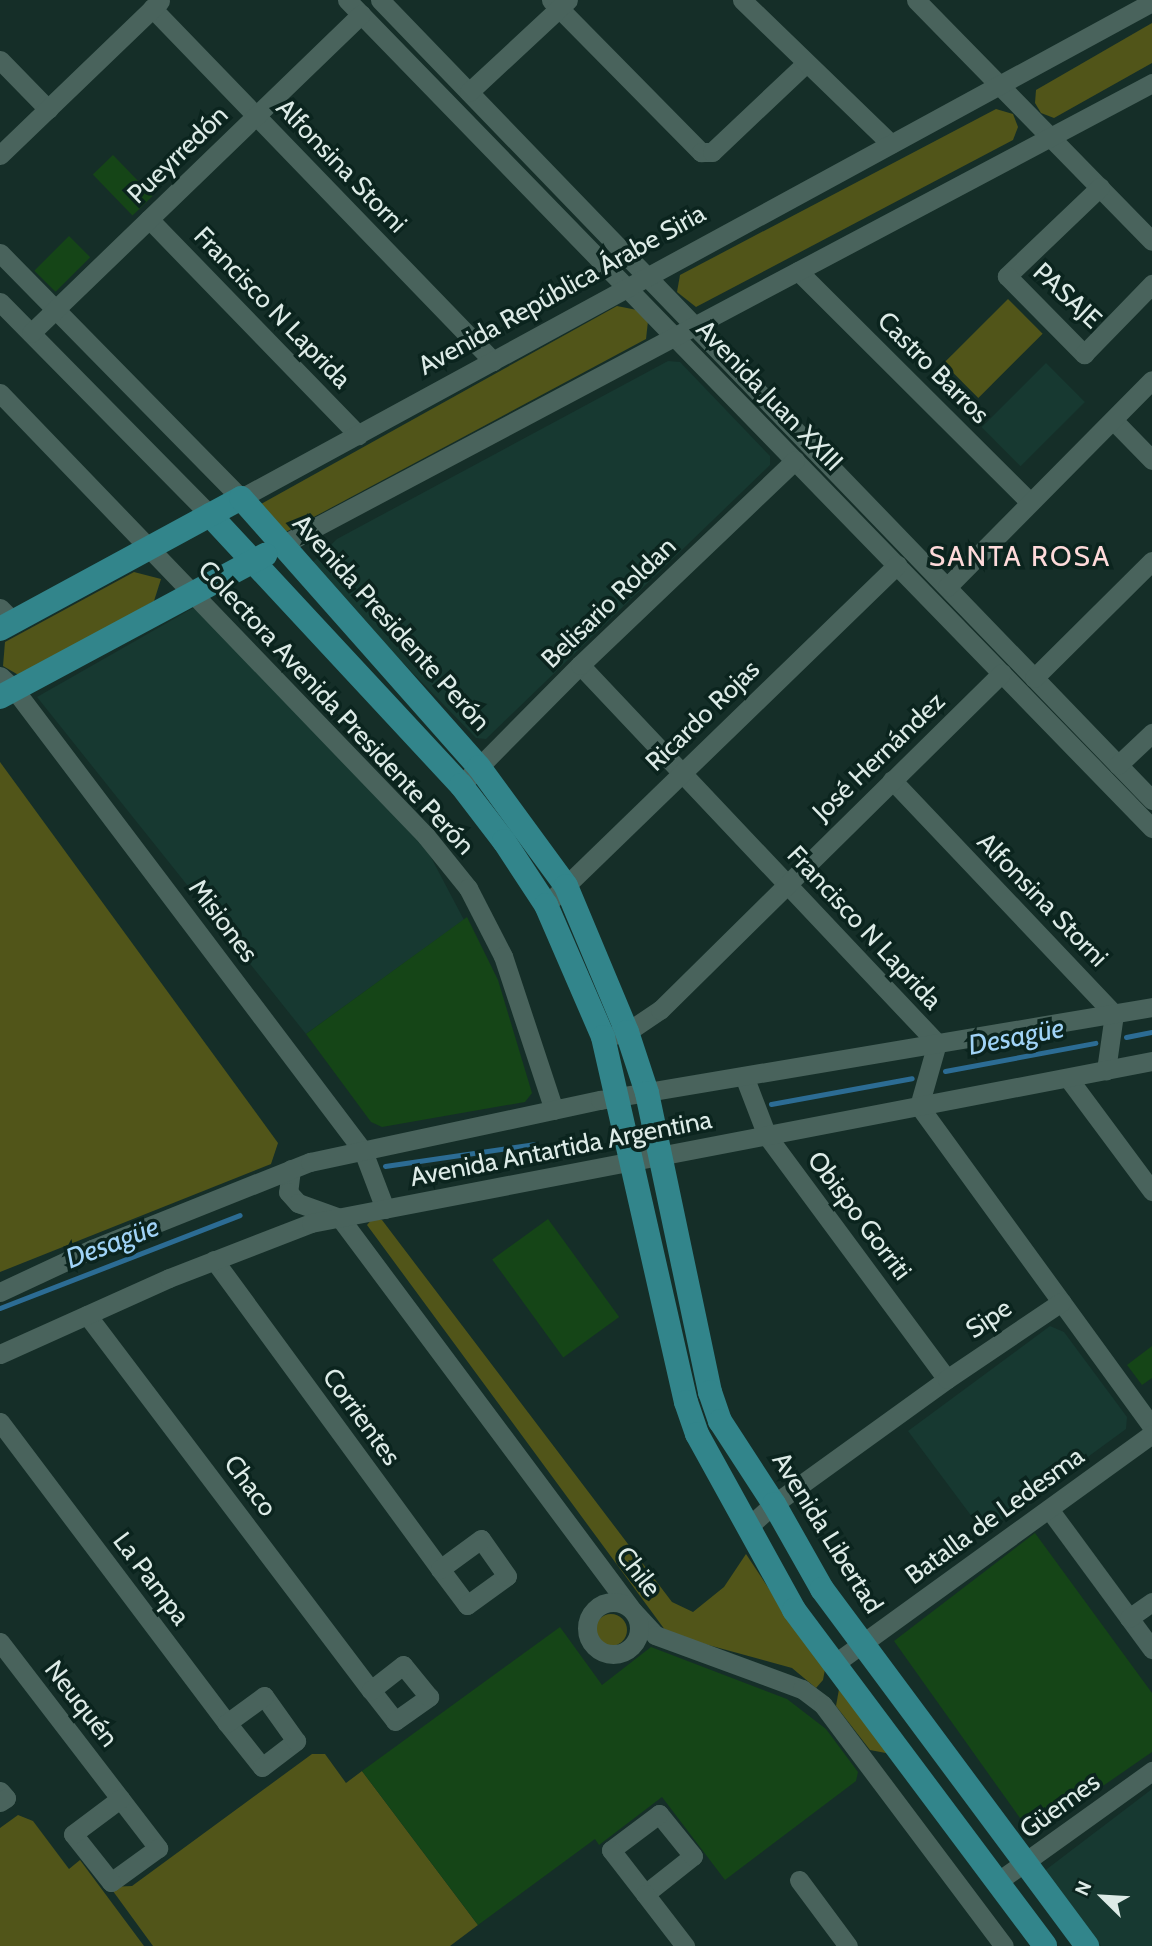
<!DOCTYPE html>
<meta charset="utf-8">
<style>
body{margin:0}
#map{position:relative;width:1152px;height:1946px;overflow:hidden;background:#152e28;font-family:Cabin,sans-serif}
div>[style]{position:absolute}
.built>*{inset:0;background:#173931;transform-origin:0 0}
.green>*{inset:0;background:#515519;transform-origin:0 0}
.round{border-radius:50%}
.stream>*{height:5px;margin:-2.5px;padding:0 2.5px;transform-origin:2.5px;border-radius:2.5px;background:#2c6c94}
.building>*{inset:0;background:#154517;transform-origin:0 0}
.minor>*{height:19px;margin:-9.5px;padding:0 9.5px;transform-origin:9.5px;border-radius:9.5px;background:#49635c}
.minor>.ring{margin:-9.5px;padding:0;box-sizing:content-box;background:none;border:19px solid #49635c;border-radius:50%}
.major>*{height:24px;margin:-12px;padding:0 12px;transform-origin:12px;border-radius:12px;background:#32858b}
span{translate:-50% -50%;white-space:nowrap;text-align:center;line-height:1.15;-webkit-text-stroke:7px #0b241e;paint-order:stroke}
.street-label{font-size:26px;color:#ddebe7}
.neighbourhood-label{font-size:28px;color:#fedada;letter-spacing:2px}
.water-label{font-size:28px;color:#a0d3f7;font-style:italic}
.north{position:absolute;left:1068px;top:1862px;width:70px;height:70px;-webkit-text-stroke:5px #0b241e;paint-order:stroke;rotate:294deg;font-size:19px;font-weight:700;line-height:28px;text-align:center;color:#ddebe7}
.north::after{content:'';display:block;margin:auto;width:24px;height:32px;background:#ddebe7;clip-path:polygon(50% 0,100% 100%,50% 72%,0 100%)}
</style>
<div id="map">
<div class="built">
<i style="clip-path:polygon(668px 361px,680px 362px,770px 456px,770px 465px,486px 739px,476px 738px,309px 566px,337px 539px)"></i>
<i style="left:1046px;top:363px;width:55px;height:91px;rotate:45deg"></i>
<i style="clip-path:polygon(193px 608px,204px 614px,424px 844px,464px 920px,306px 1034px,37px 697px)"></i>
<i style="clip-path:polygon(1050px 1326px,1064px 1332px,1127px 1417px,1126px 1429px,984px 1533px,908px 1431px)"></i>
<i style="clip-path:polygon(1152px 1789px,1152px 1946px,1101px 1946px,1043px 1872px)"></i>
</div>
<div class="green">
<i style="clip-path:polygon(1152px 23px,1152px 63px,1054px 118px,1041px 113px,1035px 103px,1036px 90px)"></i>
<i style="clip-path:polygon(996px 109px,1013px 114px,1018px 127px,1013px 140px,696px 307px,677px 292px,680px 275px)"></i>
<i style="left:1008px;top:299px;width:49px;height:91px;rotate:45deg"></i>
<i style="clip-path:polygon(617px 306px,637px 310px,648px 321px,646px 339px,284px 533px,261px 504px)"></i>
<i style="clip-path:polygon(134px 572px,161px 579px,154px 601px,22px 677px,3px 666px,5px 642px)"></i>
<i style="clip-path:polygon(0 762px,278px 1143px,271px 1164px,0 1272px)"></i>
<i style="clip-path:polygon(372px 1219px,382px 1220px,672px 1602px,693px 1612px,724px 1587px,746px 1554px,781px 1607px,826px 1664px,823px 1680px,816px 1688px,792px 1668px,668px 1634px,367px 1225px)"></i>
<i class="round" style="left:595px;top:1614px;width:32px;height:32px"></i>
<i style="clip-path:polygon(839px 1689px,891px 1754px,870px 1750px,836px 1706px)"></i>
<i style="clip-path:polygon(312px 1754px,325px 1754px,346px 1783px,362px 1771px,478px 1925px,450px 1946px,153px 1946px,110px 1887px,132px 1886px)"></i>
<i style="clip-path:polygon(18px 1815px,33px 1821px,69px 1869px,80px 1860px,144px 1946px,0 1946px,0 1828px)"></i>
</div>
<div class="stream">
<i style="left:1126px;top:1037px;width:26px;rotate:-11deg"></i>
<i style="left:945px;top:1071px;width:153px;rotate:-10.6deg"></i>
<i style="left:771px;top:1104px;width:143px;rotate:-10.4deg"></i>
<i style="left:385px;top:1166px;width:152px;rotate:-8.3deg"></i>
<i style="left:0;top:1308px;width:257px;rotate:-21.2deg"></i>
</div>
<div class="building">
<i style="left:113px;top:155px;width:57px;height:28px;rotate:46deg"></i>
<i style="left:69px;top:236px;width:30px;height:49px;rotate:45deg"></i>
<i style="clip-path:polygon(467px 917px,498px 980px,532px 1093px,525px 1102px,382px 1127px,371px 1122px,306px 1034px)"></i>
<i style="left:548px;top:1219px;width:121px;height:69px;rotate:54deg"></i>
<i style="clip-path:polygon(1152px 1346px,1152px 1378px,1142px 1385px,1127px 1365px)"></i>
<i style="clip-path:polygon(1035px 1533px,1152px 1693px,1152px 1752px,1032px 1835px,894px 1641px)"></i>
<i style="clip-path:polygon(560px 1627px,602px 1685px,651px 1647px,787px 1699px,826px 1729px,858px 1772px,856px 1781px,725px 1880px,662px 1797px,599px 1845px,595px 1839px,478px 1925px,362px 1771px)"></i>
</div>
<div class="minor">
<i style="left:347px;top:0;width:1155px;rotate:45.81deg"></i>
<i style="left:380px;top:0;width:1112px;rotate:46.02deg"></i>
<i style="left:551px;top:0;width:214px;rotate:45.4deg"></i>
<i style="left:701px;top:152px;width:11px"></i>
<i style="left:712px;top:152px;width:128px;rotate:-43.4deg"></i>
<i style="left:742px;top:0;width:207px;rotate:44deg"></i>
<i style="left:916px;top:0;width:337px;rotate:45.6deg"></i>
<i style="left:152px;top:8px;width:491px;rotate:46deg"></i>
<i style="left:0;top:60px;width:69px;rotate:45.6deg"></i>
<i style="left:469px;top:92px;width:135px;rotate:-42.9deg"></i>
<i style="left:0;top:155px;width:222px;rotate:-43.9deg"></i>
<i style="left:1100px;top:187px;width:129px;rotate:136.3deg"></i>
<i style="left:1007px;top:276px;width:110px;rotate:45.4deg"></i>
<i style="left:1084px;top:354px;width:98px;rotate:-45.8deg"></i>
<i style="left:149px;top:219px;width:301px;rotate:45.9deg"></i>
<i style="left:0;top:253px;width:344px;rotate:45.5deg"></i>
<i style="left:241px;top:498px;width:1037px;rotate:-28.57deg"></i>
<i style="left:798px;top:271px;width:327px;rotate:44.9deg"></i>
<i style="left:0;top:302px;width:299px;rotate:45.4deg"></i>
<i style="left:31px;top:333px;width:459px;rotate:-44deg"></i>
<i style="left:0;top:393px;width:615px;rotate:46.12deg"></i>
<i style="left:426px;top:836px;width:67px;rotate:51.1deg"></i>
<i style="left:468px;top:888px;width:76px;rotate:62.8deg"></i>
<i style="left:503px;top:956px;width:162px;rotate:71.7deg"></i>
<i style="left:1113px;top:420px;width:56px;rotate:45.7deg"></i>
<i style="left:282px;top:545px;width:985px;rotate:-27.97deg"></i>
<i style="left:947px;top:587px;width:291px;rotate:-45.3deg"></i>
<i style="left:0;top:608px;width:20px;rotate:45deg"></i>
<i style="left:580px;top:665px;width:520px;rotate:46.64deg"></i>
<i style="left:937px;top:1043px;width:66px;rotate:105.9deg"></i>
<i style="left:919px;top:1106px;width:397px;rotate:54deg"></i>
<i style="left:0;top:676px;width:19px;rotate:43deg"></i>
<i style="left:14px;top:689px;width:579px;rotate:52.93deg"></i>
<i style="left:363px;top:1151px;width:62px;rotate:69.2deg"></i>
<i style="left:1034px;top:678px;width:166px;rotate:-44.8deg"></i>
<i style="left:1118px;top:765px;width:47px;rotate:-43.3deg"></i>
<i style="left:469px;top:777px;width:158px;rotate:-45.3deg"></i>
<i style="left:580px;top:665px;width:297px;rotate:-43.6deg"></i>
<i style="left:892px;top:780px;width:323px;rotate:46.5deg"></i>
<i style="left:1114px;top:1014px;width:57px;rotate:98.1deg"></i>
<i style="left:546px;top:905px;width:489px;rotate:-44.1deg"></i>
<i style="left:614px;top:1035px;width:13px;rotate:-13deg"></i>
<i style="left:627px;top:1032px;width:40px;rotate:-34deg"></i>
<i style="left:660px;top:1010px;width:480px;rotate:-44.6deg"></i>
<i style="left:744px;top:1076px;width:64px;rotate:69deg"></i>
<i style="left:767px;top:1136px;width:302px;rotate:53.5deg"></i>
<i style="left:1068px;top:1078px;width:141px;rotate:53.4deg"></i>
<i style="left:291px;top:1169px;width:23px;rotate:97deg"></i>
<i style="left:288px;top:1192px;width:15px;rotate:48deg"></i>
<i style="left:298px;top:1203px;width:45px;rotate:19.7deg"></i>
<i style="left:340px;top:1218px;width:490px;rotate:53.3deg"></i>
<i style="left:633px;top:1611px;width:33px;rotate:47deg"></i>
<i style="left:655px;top:1635px;width:157px;rotate:20.2deg"></i>
<i style="left:802px;top:1689px;width:26px;rotate:37deg"></i>
<i style="left:823px;top:1705px;width:301px;rotate:53.1deg"></i>
<i style="left:214px;top:1260px;width:383px;rotate:53.8deg"></i>
<i style="left:440px;top:1569px;width:45px;rotate:53.1deg"></i>
<i style="left:467px;top:1605px;width:49px;rotate:-35.9deg"></i>
<i style="left:507px;top:1576px;width:45px;rotate:-125.1deg"></i>
<i style="left:481px;top:1539px;width:51px;rotate:143.8deg"></i>
<i style="left:0;top:1292px;width:102px;rotate:-25.1deg"></i>
<i style="left:92px;top:1249px;width:235px;rotate:-21.8deg"></i>
<i style="left:310px;top:1162px;width:297px;rotate:-12.1deg"></i>
<i style="left:600px;top:1100px;width:560px;rotate:-9.56deg"></i>
<i style="left:87px;top:1315px;width:470px;rotate:52.9deg"></i>
<i style="left:371px;top:1690px;width:39px;rotate:52deg"></i>
<i style="left:395px;top:1721px;width:42px;rotate:-35.2deg"></i>
<i style="left:429px;top:1697px;width:41px;rotate:-129.1deg"></i>
<i style="left:403px;top:1665px;width:41px;rotate:142deg"></i>
<i style="left:0;top:1354px;width:185px;rotate:-24.2deg"></i>
<i style="left:169px;top:1278px;width:152px;rotate:-21.2deg"></i>
<i style="left:311px;top:1223px;width:856px;rotate:-10.9deg"></i>
<i style="left:0;top:1422px;width:377px;rotate:53deg"></i>
<i style="left:227px;top:1723px;width:56px;rotate:51.5deg"></i>
<i style="left:262px;top:1767px;width:43px;rotate:-37.4deg"></i>
<i style="left:296px;top:1741px;width:55px;rotate:-125.4deg"></i>
<i style="left:264px;top:1696px;width:46px;rotate:143.9deg"></i>
<i style="left:1049px;top:1509px;width:174px;rotate:53.7deg"></i>
<i style="left:747px;top:1528px;width:36px;rotate:-42deg"></i>
<i style="left:774px;top:1504px;width:213px;rotate:-35.8deg"></i>
<i style="left:947px;top:1379px;width:138px;rotate:-34deg"></i>
<i class="ring" style="left:587px;top:1602px;width:33px;height:33px"></i>
<i style="left:1129px;top:1618px;width:28px;rotate:-35deg"></i>
<i style="left:0;top:1642px;width:260px;rotate:52.5deg"></i>
<i style="left:158px;top:1848px;width:58px;rotate:144.1deg"></i>
<i style="left:111px;top:1882px;width:61px;rotate:-128.4deg"></i>
<i style="left:73px;top:1834px;width:59px;rotate:-36.7deg"></i>
<i style="left:834px;top:1664px;width:392px;rotate:-35.9deg"></i>
<i style="left:0;top:1791px;width:9px;rotate:49deg"></i>
<i style="left:6px;top:1798px;width:7px;rotate:146deg"></i>
<i style="left:799px;top:1880px;width:82px;rotate:53.4deg"></i>
<i style="left:997px;top:1882px;width:191px;rotate:-35.6deg"></i>
<i style="left:645px;top:1894px;width:61px;rotate:-38.4deg"></i>
<i style="left:693px;top:1856px;width:54px;rotate:-129deg"></i>
<i style="left:659px;top:1814px;width:60px;rotate:143.1deg"></i>
<i style="left:611px;top:1850px;width:56px;rotate:52.3deg"></i>
<i style="left:645px;top:1894px;width:66px;rotate:52.4deg"></i>
</div>
<div class="major">
<i style="left:210px;top:515px;width:369px;rotate:47.1deg"></i>
<i style="left:461px;top:785px;width:71px;rotate:52.5deg"></i>
<i style="left:504px;top:841px;width:77px;rotate:56.7deg"></i>
<i style="left:546px;top:905px;width:144px;rotate:66.6deg"></i>
<i style="left:603px;top:1037px;width:374px;rotate:77.2deg"></i>
<i style="left:686px;top:1402px;width:34px;rotate:71deg"></i>
<i style="left:697px;top:1434px;width:201px;rotate:61.1deg"></i>
<i style="left:794px;top:1610px;width:419px;rotate:53.2deg"></i>
<i style="left:0;top:629px;width:274px;rotate:-28.5deg"></i>
<i style="left:241px;top:498px;width:359px;rotate:48.5deg"></i>
<i style="left:479px;top:767px;width:147px;rotate:53.8deg"></i>
<i style="left:566px;top:886px;width:158px;rotate:67.3deg"></i>
<i style="left:627px;top:1032px;width:64px;rotate:71.8deg"></i>
<i style="left:647px;top:1093px;width:306px;rotate:78.1deg"></i>
<i style="left:710px;top:1392px;width:31px;rotate:71deg"></i>
<i style="left:720px;top:1421px;width:99px;rotate:57deg"></i>
<i style="left:774px;top:1504px;width:98px;rotate:60.5deg"></i>
<i style="left:822px;top:1589px;width:445px;rotate:53.4deg"></i>
<i style="left:0;top:697px;width:301px;rotate:-28.2deg"></i>
</div>
<div class="street-label">
<span style="left:178px;top:155px;rotate:-44deg">Pueyrredón</span>
<span style="left:341px;top:166px;rotate:46deg">Alfonsina Storni</span>
<span style="left:562px;top:290px;rotate:-29deg">Avenida República Árabe Siria</span>
<span style="left:1067px;top:296px;rotate:43deg">PASAJE</span>
<span style="left:272px;top:308px;rotate:46deg">Francisco N Laprida</span>
<span style="left:933px;top:368px;rotate:45deg">Castro Barros</span>
<span style="left:769px;top:396px;rotate:46deg">Avenida Juan XXIII</span>
<span style="left:609px;top:603px;rotate:-44deg">Belisario Roldan</span>
<span style="left:391px;top:623px;rotate:48deg">Avenida Presidente Perón</span>
<span style="left:336px;top:708px;rotate:47deg">Colectora Avenida Presidente Perón</span>
<span style="left:703px;top:716px;rotate:-44deg">Ricardo Rojas</span>
<span style="left:879px;top:757px;rotate:-44deg">José Hernández</span>
<span style="left:1042px;top:900px;rotate:46deg">Alfonsina Storni</span>
<span style="left:223px;top:921px;rotate:53deg">Misiones</span>
<span style="left:864px;top:928px;rotate:47deg">Francisco N Laprida</span>
<span style="left:561px;top:1149px;rotate:-11deg">Avenida Antartida Argentina</span>
<span style="left:859px;top:1216px;rotate:53deg">Obispo Gorriti</span>
<span style="left:989px;top:1319px;rotate:-34deg">Sipe</span>
<span style="left:361px;top:1417px;rotate:54deg">Corrientes</span>
<span style="left:250px;top:1486px;rotate:53deg">Chaco</span>
<span style="left:995px;top:1516px;rotate:-36deg">Batalla de Ledesma</span>
<span style="left:827px;top:1533px;rotate:58deg">Avenida Libertad</span>
<span style="left:638px;top:1572px;rotate:52deg">Chile</span>
<span style="left:151px;top:1579px;rotate:53deg">La Pampa</span>
<span style="left:81px;top:1704px;rotate:52deg">Neuquén</span>
<span style="left:1060px;top:1806px;rotate:-36deg">Güemes</span>
</div>
<div class="neighbourhood-label">
<span style="left:1020px;top:556px">SANTA ROSA</span>
</div>
<div class="water-label">
<span style="left:1016px;top:1036px;rotate:-11deg">Desagüe</span>
<span style="left:112px;top:1242px;rotate:-21deg">Desagüe</span>
</div>
<div class="north">N</div>
</div>
